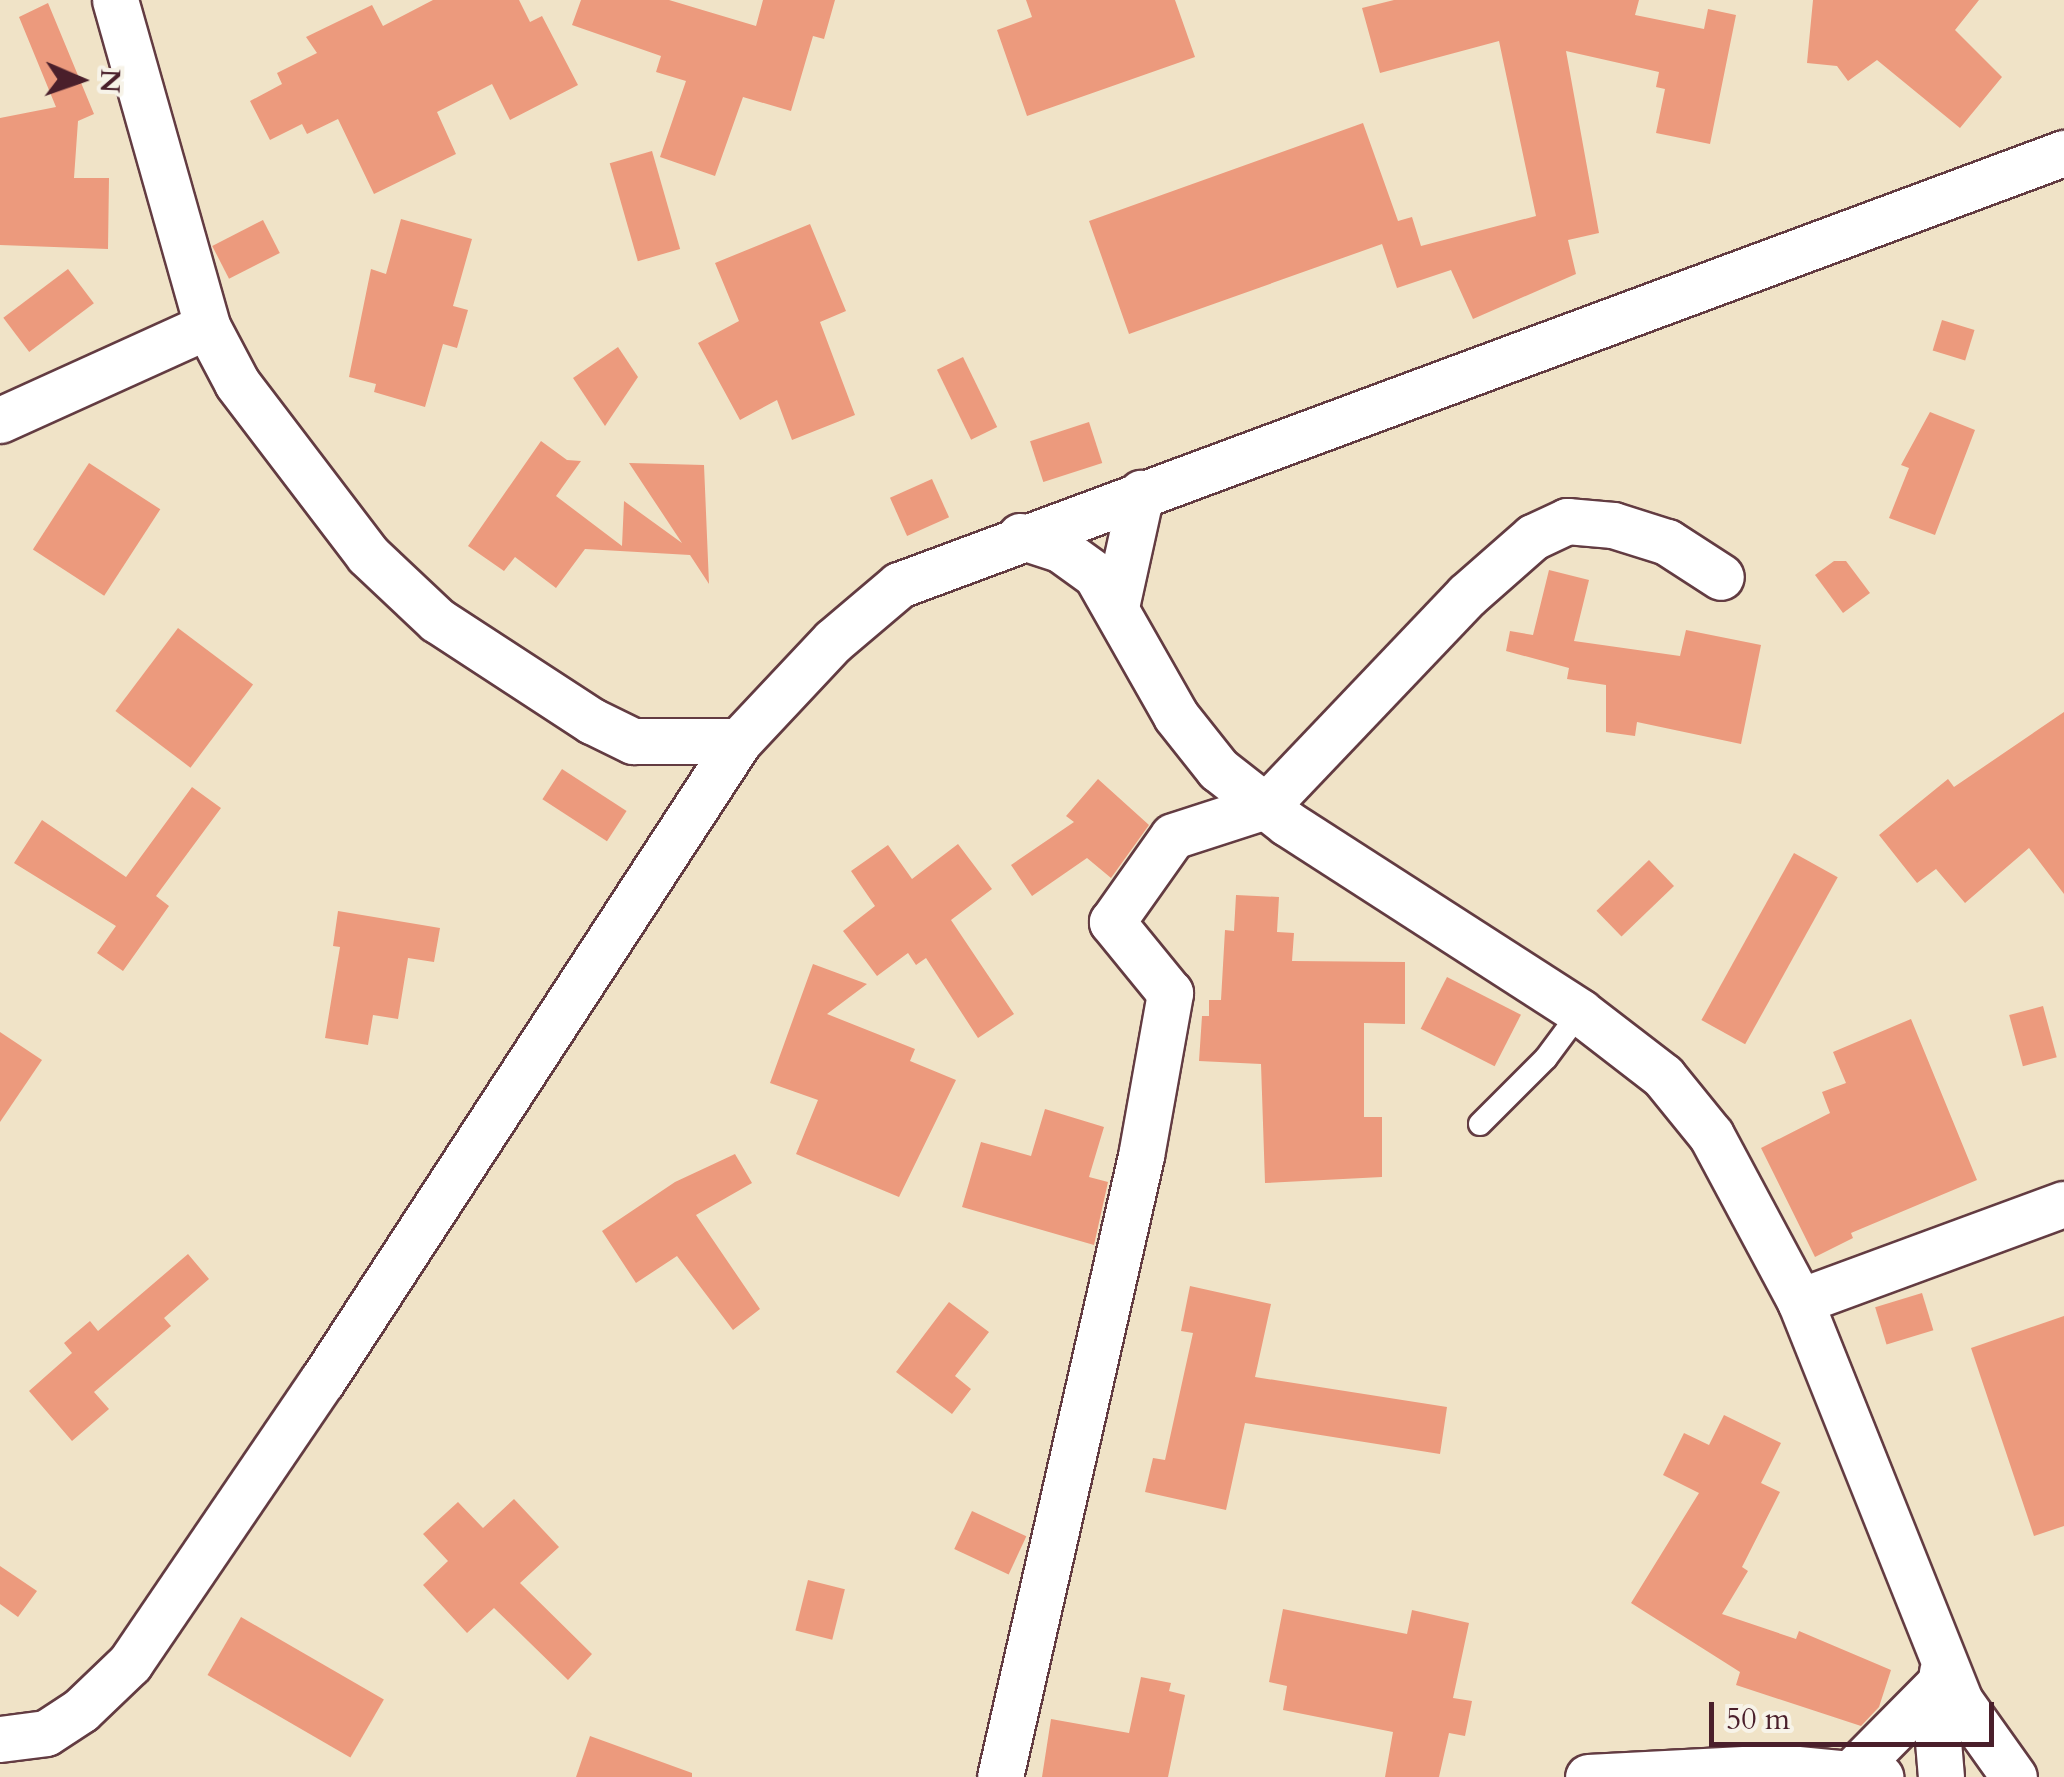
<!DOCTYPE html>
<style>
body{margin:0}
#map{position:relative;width:2064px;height:1777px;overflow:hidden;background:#f0e3c7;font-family:Cardo,serif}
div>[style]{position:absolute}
.building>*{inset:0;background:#ec9a7d;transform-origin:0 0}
.roads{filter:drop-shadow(2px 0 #633c42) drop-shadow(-2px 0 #633c42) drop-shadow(0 2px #633c42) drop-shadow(0 -2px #633c42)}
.lane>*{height:22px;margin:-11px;padding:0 11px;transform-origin:11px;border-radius:11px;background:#fff}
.street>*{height:45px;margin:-22.5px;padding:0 22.5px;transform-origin:22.5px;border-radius:22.5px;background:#fff}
span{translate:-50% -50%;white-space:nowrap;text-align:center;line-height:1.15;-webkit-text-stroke:8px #f7f3e8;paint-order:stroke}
.north{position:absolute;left:30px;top:30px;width:100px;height:100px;-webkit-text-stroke:8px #f7f3e8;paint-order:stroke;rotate:92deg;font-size:28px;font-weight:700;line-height:40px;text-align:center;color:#4a1f2b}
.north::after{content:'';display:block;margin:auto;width:35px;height:45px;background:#4a1f2b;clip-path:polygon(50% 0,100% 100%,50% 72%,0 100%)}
.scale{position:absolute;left:1709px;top:1702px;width:285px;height:45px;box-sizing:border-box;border:5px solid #4a1f2b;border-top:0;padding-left:12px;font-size:30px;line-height:35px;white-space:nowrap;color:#4a1f2b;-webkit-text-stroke:8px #f7f3e8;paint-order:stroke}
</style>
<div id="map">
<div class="building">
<i style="clip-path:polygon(433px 0,519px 0,530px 22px,542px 16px,578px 85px,510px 120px,492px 84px,437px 112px,456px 154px,374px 194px,338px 119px,307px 134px,302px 124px,270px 140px,250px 101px,282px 84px,277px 73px,317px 53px,306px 37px,372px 5px,383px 26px)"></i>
<i style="clip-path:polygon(581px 0,669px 0,756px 26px,763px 0,835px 0,824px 39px,813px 36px,791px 111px,743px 97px,715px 176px,660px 157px,686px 81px,656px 72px,661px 56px,572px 25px)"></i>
<i style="clip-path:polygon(1026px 0,1175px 0,1195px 57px,1027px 116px,997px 30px,1032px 17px)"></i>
<i style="clip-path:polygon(1394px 0,1639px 0,1635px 15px,1704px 29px,1708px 9px,1736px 15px,1710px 144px,1656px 133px,1665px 89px,1656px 87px,1659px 72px,1566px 51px,1599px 233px,1568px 240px,1576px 274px,1473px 319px,1451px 270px,1397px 288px,1382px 244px,1129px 334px,1089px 221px,1363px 123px,1398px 221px,1412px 217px,1421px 246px,1536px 216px,1499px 41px,1380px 73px,1362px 8px)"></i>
<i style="clip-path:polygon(1813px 0,1979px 0,1955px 30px,2002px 77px,1960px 128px,1877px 60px,1848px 81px,1837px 66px,1807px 63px)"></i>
<i style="clip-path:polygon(48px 3px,94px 114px,78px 121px,74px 178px,109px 178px,108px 249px,0 245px,0 118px,56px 107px,19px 17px)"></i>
<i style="left:652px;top:151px;width:102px;height:44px;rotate:74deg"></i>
<i style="clip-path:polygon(401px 219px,472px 239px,453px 306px,468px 310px,457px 348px,443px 344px,425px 407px,374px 392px,376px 384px,349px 377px,371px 269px,386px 274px)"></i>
<i style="left:263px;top:220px;width:37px;height:57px;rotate:63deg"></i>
<i style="clip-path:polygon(810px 224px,846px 311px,820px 322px,855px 415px,792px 440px,777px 400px,740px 420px,698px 343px,739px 321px,715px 263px)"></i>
<i style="left:68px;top:269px;width:43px;height:81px;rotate:53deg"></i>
<i style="left:1942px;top:320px;width:34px;height:32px;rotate:17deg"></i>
<i style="clip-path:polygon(618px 347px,638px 377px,605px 426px,573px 378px)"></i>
<i style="left:963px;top:357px;width:78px;height:29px;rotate:64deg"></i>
<i style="clip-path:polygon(1930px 412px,1975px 430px,1935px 535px,1889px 518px,1909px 468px,1901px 465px)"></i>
<i style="left:1089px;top:422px;width:43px;height:62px;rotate:72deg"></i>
<i style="clip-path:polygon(541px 441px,567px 460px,581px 461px,556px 496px,622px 546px,624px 501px,682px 543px,629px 463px,704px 465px,709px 584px,690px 555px,585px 549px,556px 588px,515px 557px,504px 571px,468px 546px)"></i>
<i style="left:89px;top:463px;width:85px;height:103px;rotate:33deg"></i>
<i style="left:932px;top:479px;width:42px;height:46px;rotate:66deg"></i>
<i style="clip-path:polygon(1834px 561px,1846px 561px,1870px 593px,1843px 613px,1815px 575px)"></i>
<i style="clip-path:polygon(1549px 570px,1589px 580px,1574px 641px,1680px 656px,1686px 630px,1761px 645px,1741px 744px,1637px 722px,1635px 736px,1606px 732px,1606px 685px,1567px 679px,1569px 668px,1506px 651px,1510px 631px,1533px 635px)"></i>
<i style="left:178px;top:628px;width:94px;height:104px;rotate:37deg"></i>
<i style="clip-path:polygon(2064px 712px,2064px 894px,2029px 848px,1965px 903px,1936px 869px,1917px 883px,1879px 835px,1948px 779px,1954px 787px)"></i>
<i style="left:562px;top:769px;width:77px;height:36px;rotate:33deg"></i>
<i style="clip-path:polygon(1098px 779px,1149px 825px,1111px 878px,1087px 858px,1032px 896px,1011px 865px,1074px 822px,1066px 816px)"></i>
<i style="clip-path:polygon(192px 787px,221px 808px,156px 896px,169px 906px,123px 971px,97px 953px,116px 926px,14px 863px,42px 820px,126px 877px)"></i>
<i style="clip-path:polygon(958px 844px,992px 889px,951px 920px,1014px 1014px,978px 1038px,926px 958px,916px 965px,908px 953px,877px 976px,843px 931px,875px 906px,851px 871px,888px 845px,912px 879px)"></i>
<i style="left:1794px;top:853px;width:50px;height:191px;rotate:29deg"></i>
<i style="left:1649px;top:860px;width:36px;height:73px;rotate:46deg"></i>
<i style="clip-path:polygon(1236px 895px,1279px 897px,1277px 932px,1294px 933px,1292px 961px,1405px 962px,1405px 1024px,1364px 1023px,1364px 1117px,1382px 1117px,1382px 1177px,1265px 1183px,1261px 1064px,1199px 1061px,1202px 1016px,1209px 1016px,1209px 1000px,1221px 1000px,1225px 930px,1234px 931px)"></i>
<i style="clip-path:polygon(338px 911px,440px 928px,434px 962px,408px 958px,398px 1019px,373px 1015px,368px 1045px,325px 1038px,340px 947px,333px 946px)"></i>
<i style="clip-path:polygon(813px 964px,867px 984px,827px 1014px,915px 1049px,910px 1061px,956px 1080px,899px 1197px,796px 1154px,818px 1100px,770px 1083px)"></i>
<i style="left:1447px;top:977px;width:83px;height:58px;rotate:27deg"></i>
<i style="left:2043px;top:1006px;width:53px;height:35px;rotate:75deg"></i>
<i style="clip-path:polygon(1911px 1019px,1977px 1180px,1851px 1233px,1853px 1238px,1815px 1257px,1761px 1148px,1830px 1113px,1822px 1092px,1846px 1083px,1833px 1052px)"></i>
<i style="clip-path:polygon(0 1032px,42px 1060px,0 1122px)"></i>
<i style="clip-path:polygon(1045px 1109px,1104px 1127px,1089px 1177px,1108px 1182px,1094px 1245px,962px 1207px,981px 1142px,1031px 1156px)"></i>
<i style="clip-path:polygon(735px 1154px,752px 1183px,696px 1215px,760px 1309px,733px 1330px,677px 1256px,636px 1283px,602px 1231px,675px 1182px)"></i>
<i style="clip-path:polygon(188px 1254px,209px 1279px,164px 1318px,171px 1326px,94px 1392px,109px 1409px,72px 1441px,29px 1391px,72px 1353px,64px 1343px,90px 1321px,98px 1331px)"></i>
<i style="clip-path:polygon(1190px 1286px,1271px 1304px,1255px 1377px,1447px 1407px,1440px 1454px,1245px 1423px,1226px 1510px,1145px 1492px,1153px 1458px,1165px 1460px,1193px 1333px,1181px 1331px)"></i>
<i style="left:1922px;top:1293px;width:39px;height:49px;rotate:73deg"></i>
<i style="clip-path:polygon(949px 1302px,989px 1332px,955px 1376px,971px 1389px,952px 1414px,896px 1372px)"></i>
<i style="clip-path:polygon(2064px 1316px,2064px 1526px,2034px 1536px,1971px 1348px)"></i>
<i style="clip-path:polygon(1724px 1415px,1781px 1443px,1761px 1483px,1780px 1492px,1742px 1567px,1748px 1571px,1722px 1614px,1796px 1639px,1799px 1631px,1891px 1670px,1879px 1707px,1861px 1726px,1736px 1685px,1740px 1672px,1631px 1603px,1699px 1493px,1663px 1475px,1684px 1433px,1709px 1445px)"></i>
<i style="clip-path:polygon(514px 1499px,559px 1547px,520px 1583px,592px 1654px,568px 1680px,494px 1608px,467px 1633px,423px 1585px,448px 1561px,423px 1534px,458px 1502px,483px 1528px)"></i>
<i style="left:972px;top:1511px;width:60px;height:42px;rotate:25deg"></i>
<i style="clip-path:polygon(0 1566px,37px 1591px,18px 1617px,0 1604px)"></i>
<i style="left:808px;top:1580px;width:38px;height:52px;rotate:14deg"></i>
<i style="clip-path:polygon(1283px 1609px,1407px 1634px,1412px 1610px,1469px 1623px,1453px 1698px,1472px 1701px,1465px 1736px,1449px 1733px,1439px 1777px,1385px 1777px,1393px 1732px,1283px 1710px,1287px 1686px,1269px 1682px)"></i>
<i style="left:241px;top:1617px;width:165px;height:67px;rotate:30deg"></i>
<i style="clip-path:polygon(1141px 1677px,1171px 1683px,1169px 1691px,1185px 1695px,1168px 1777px,1042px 1777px,1051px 1719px,1129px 1733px)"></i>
<i style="clip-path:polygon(590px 1736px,692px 1773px,692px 1777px,576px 1777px)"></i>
</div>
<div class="roads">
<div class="lane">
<i style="left:1480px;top:1124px;width:93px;rotate:-45deg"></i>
<i style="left:1546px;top:1058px;width:57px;rotate:-53.5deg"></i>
</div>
<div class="street">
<i style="left:115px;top:0;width:339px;rotate:74.2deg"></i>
<i style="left:207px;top:326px;width:64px;rotate:62.2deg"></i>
<i style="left:237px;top:383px;width:216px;rotate:52.7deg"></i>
<i style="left:368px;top:555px;width:95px;rotate:43.3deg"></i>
<i style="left:437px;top:620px;width:185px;rotate:33.1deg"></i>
<i style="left:592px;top:721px;width:46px;rotate:26deg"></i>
<i style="left:633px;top:741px;width:106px"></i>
<i style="left:0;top:420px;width:227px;rotate:-24.4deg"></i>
<i style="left:1020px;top:536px;width:42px;rotate:18deg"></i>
<i style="left:1060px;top:549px;width:44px;rotate:35.8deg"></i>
<i style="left:1096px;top:575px;width:162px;rotate:60.4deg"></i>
<i style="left:1176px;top:716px;width:68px;rotate:51.6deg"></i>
<i style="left:1218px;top:769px;width:88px;rotate:38deg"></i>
<i style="left:1287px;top:823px;width:349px;rotate:32.8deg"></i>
<i style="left:1580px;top:1012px;width:105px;rotate:37.6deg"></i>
<i style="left:1663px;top:1076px;width:76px;rotate:50.9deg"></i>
<i style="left:1711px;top:1135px;width:188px;rotate:61.8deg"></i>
<i style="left:1800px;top:1301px;width:431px;rotate:68.2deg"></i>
<i style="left:1960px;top:1701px;width:93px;rotate:54.6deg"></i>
<i style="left:1116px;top:607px;width:117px;rotate:-77.6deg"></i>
<i style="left:1800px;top:1301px;width:281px;rotate:-20.2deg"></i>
<i style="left:0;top:1739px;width:46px;rotate:-7.4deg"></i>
<i style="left:46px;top:1733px;width:42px;rotate:-33.3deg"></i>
<i style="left:81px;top:1710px;width:68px;rotate:-43.8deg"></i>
<i style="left:130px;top:1663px;width:341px;rotate:-55.8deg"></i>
<i style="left:322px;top:1381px;width:764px;rotate:-56.91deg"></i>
<i style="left:739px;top:741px;width:137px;rotate:-46.8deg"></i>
<i style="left:833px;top:641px;width:87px;rotate:-40.3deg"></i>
<i style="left:899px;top:585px;width:1243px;rotate:-20.35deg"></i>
<i style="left:1852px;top:1772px;width:127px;rotate:-45.3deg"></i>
<i style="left:1000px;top:1777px;width:637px;rotate:-77.21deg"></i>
<i style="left:1141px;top:1156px;width:166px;rotate:-79.9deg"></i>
<i style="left:1170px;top:993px;width:92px;rotate:-129.2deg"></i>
<i style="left:1112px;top:922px;width:105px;rotate:-54.7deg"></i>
<i style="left:1173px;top:836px;width:98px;rotate:-17.9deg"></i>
<i style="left:1266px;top:806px;width:291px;rotate:-46.4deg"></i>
<i style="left:1467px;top:595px;width:88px;rotate:-41.3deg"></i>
<i style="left:1533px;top:537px;width:38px;rotate:-25deg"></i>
<i style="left:1567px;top:521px;width:46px;rotate:5deg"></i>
<i style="left:1613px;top:525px;width:57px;rotate:17.5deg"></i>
<i style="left:1667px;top:542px;width:64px;rotate:32.9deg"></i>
<i style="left:1588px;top:1777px;width:189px;rotate:-3deg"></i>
<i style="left:1777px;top:1767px;width:104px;rotate:5.5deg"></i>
<i style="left:1941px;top:1777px;width:60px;rotate:-94.8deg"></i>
<i style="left:1936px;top:1717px;width:45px;rotate:-82.4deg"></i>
</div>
</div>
<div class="north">N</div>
<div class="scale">50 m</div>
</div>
